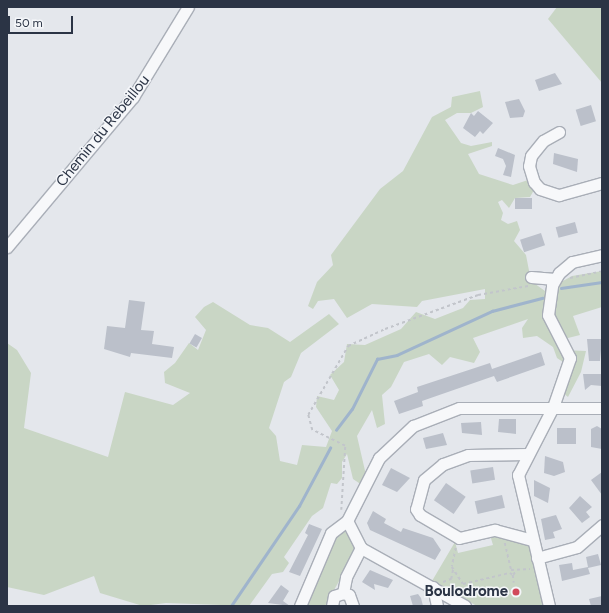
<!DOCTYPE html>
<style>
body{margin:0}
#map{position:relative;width:609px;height:613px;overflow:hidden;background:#e4e7ec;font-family:Figtree,sans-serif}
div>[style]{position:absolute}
.green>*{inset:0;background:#c9d6c5}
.stream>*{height:2.5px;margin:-1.25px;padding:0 1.25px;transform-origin:1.25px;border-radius:1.25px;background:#9fb4cc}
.building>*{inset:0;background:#bbc0ca;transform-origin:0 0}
.path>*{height:1.5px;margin-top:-0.75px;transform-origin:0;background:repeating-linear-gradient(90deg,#c2c5cb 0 3px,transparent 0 6px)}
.roads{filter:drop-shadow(1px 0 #a9aeb7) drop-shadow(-1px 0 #a9aeb7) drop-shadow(0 1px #a9aeb7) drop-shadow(0 -1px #a9aeb7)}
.minor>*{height:11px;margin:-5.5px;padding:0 5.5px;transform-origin:5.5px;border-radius:5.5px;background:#f7f8fa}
.dots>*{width:11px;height:11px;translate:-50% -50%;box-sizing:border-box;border:2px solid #f4f6f9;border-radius:50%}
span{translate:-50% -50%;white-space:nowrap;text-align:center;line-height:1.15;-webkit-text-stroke:3px #f4f6f9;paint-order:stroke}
.street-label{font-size:15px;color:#2b3445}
.poi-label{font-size:15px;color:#2b3445;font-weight:700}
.right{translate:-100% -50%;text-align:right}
.frame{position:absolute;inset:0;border:8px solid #2b3445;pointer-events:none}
.scale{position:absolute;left:8px;top:16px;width:65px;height:18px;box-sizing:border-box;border:2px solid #2b3445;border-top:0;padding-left:5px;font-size:12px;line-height:14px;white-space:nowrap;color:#2b3445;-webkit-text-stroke:3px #f4f6f9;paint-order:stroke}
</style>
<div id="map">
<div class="green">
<i style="clip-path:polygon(557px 7px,602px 7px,602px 83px,548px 19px)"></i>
<i style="clip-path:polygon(480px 91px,483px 107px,471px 113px,457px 113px,445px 120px,461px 143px,471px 146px,492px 142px,492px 146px,468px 154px,479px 174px,513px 185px,528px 180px,534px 190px,530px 197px,515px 198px,509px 208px,502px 200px,498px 202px,503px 213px,501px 220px,508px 224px,517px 221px,520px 230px,514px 241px,526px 255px,531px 281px,545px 291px,572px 276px,602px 271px,602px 307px,573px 316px,580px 335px,568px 338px,553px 335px,563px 350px,586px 351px,581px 372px,568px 397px,563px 393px,566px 364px,557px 358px,553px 347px,537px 336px,523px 338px,522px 328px,528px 319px,473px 338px,480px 352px,474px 363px,450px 357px,442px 365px,429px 354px,404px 362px,391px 387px,382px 395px,385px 424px,377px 428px,372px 410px,357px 436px,366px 475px,362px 485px,353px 479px,347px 454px,342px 462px,342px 478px,337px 484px,331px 483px,323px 508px,312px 516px,284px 557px,289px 563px,283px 572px,272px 574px,249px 606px,166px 603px,143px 606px,100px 593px,94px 576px,44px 595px,7px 587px,7px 343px,17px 350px,31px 373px,24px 428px,108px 457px,125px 392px,173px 405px,190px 393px,165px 383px,164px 372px,175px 363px,189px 343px,198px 350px,206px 330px,195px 317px,204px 307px,213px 302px,250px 325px,268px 328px,290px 342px,329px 314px,339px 324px,301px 353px,291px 377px,284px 382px,269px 428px,276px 436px,280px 461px,297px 465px,302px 445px,326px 447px,332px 431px,316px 407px,317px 396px,334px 400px,339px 390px,330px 375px,344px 362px,347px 344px,365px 345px,401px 329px,416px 312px,435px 319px,463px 308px,470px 300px,485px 299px,485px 289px,422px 301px,417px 307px,372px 304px,347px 318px,334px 299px,318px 301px,313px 309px,308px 306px,317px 282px,333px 265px,331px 255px,380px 189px,403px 171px,432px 117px,451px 107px,452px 97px)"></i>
<i style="clip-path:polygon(344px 530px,354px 544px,355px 553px,325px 606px,305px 606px,335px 535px)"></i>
<i style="clip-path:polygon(490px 535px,530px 546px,544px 606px,477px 606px,432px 581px,455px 542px,458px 553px,493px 545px)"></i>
</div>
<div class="stream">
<i style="left:561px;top:288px;width:41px;rotate:-8.3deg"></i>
<i style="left:336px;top:430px;width:26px;rotate:-53deg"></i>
<i style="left:352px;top:409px;width:56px;rotate:-63.4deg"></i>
<i style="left:377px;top:359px;width:20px;rotate:-11deg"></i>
<i style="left:397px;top:355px;width:105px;rotate:-24.9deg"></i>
<i style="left:492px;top:311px;width:52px;rotate:-14.6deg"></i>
<i style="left:231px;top:606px;width:121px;rotate:-55.8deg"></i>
<i style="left:299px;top:506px;width:66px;rotate:-61.9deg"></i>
</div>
<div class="building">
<i style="clip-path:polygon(555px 73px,562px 84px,539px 91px,535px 80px)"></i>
<i style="clip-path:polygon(519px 99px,525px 111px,523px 117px,510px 118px,505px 102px)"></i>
<i style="left:591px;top:105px;width:17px;height:16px;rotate:73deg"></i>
<i style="clip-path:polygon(478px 111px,493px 123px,483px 134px,480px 131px,475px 137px,463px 128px,471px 113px,474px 116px)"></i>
<i style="clip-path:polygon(498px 148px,515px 155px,511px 177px,503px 175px,506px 166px,503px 159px,495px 156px)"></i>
<i style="clip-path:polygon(554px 153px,578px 159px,577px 172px,553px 164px)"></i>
<i style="left:515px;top:198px;width:17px;height:11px"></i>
<i style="left:575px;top:222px;width:11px;height:20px;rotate:75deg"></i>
<i style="left:541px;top:233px;width:13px;height:22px;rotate:72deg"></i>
<i style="clip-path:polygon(129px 300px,145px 302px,141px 330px,154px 331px,152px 344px,174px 347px,172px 358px,131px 353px,130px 357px,104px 349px,107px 326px,125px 328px)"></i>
<i style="left:195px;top:334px;width:8px;height:11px;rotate:30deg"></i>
<i style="clip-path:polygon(587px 339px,602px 339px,600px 361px,589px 361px)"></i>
<i style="clip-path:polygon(541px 352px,545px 365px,497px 382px,494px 376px,422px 401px,423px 406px,399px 414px,394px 401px,418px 392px,417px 387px,490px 363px,492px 369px)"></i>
<i style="clip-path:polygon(583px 374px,602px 374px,602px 386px,591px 385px,585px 390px)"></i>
<i style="clip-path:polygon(499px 419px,516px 419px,516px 434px,498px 432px)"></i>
<i style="clip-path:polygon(481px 422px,482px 435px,462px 433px,461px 423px)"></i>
<i style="clip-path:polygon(597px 426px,602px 429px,602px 449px,591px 447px,591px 429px)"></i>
<i style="left:557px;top:428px;width:19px;height:16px"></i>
<i style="clip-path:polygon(443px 433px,447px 445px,426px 449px,423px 438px)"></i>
<i style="clip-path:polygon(545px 456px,563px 462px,565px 472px,554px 476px,544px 473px)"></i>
<i style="left:493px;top:467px;width:13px;height:23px;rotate:81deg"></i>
<i style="clip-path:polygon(391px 468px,410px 478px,397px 492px,382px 485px)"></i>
<i style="clip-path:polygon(602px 472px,602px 495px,591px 480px)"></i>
<i style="clip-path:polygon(534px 480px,550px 488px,548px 503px,534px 496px)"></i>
<i style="left:446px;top:483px;width:24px;height:21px;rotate:35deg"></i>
<i style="left:502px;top:495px;width:13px;height:28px;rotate:77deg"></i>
<i style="clip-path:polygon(580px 496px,592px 507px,586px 512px,590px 517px,582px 523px,569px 508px)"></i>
<i style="clip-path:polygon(373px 511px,386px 519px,384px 523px,401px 532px,403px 528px,433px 538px,441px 550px,435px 560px,370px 530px,367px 523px)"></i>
<i style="clip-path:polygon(556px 515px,562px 529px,553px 532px,555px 538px,545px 540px,541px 519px)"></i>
<i style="clip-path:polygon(309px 524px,322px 529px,300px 576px,289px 572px,308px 535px,305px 533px)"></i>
<i style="clip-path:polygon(598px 554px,601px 565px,588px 568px,590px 574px,562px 581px,559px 565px,572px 563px,573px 570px,588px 567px,586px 557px)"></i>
<i style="clip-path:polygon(370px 570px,393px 580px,388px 588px,374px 584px,375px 590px,362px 582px)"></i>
<i style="clip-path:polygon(281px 585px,289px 591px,283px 601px,290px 606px,268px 603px)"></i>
<i style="clip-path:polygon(418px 594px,421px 598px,423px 606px,413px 606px,410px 596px)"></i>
<i style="clip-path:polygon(602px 596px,602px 606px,591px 606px,589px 599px)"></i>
</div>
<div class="path">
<i style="left:570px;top:278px;width:33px;rotate:-12deg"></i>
<i style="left:341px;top:510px;width:64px;rotate:-86.4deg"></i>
<i style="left:345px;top:446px;width:37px;rotate:-154deg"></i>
<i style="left:312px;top:430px;width:16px;rotate:-105deg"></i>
<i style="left:308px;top:415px;width:80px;rotate:-59.9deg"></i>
<i style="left:348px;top:346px;width:41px;rotate:-24.7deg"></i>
<i style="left:385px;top:329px;width:99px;rotate:-20.1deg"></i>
<i style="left:478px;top:295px;width:51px;rotate:-10.2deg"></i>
<i style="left:505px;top:543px;width:28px;rotate:77deg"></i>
<i style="left:511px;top:570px;width:19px;rotate:-3deg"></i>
<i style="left:456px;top:548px;width:19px;rotate:102deg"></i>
<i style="left:452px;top:567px;width:20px;rotate:57deg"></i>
<i style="left:463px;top:584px;width:47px;rotate:-13.4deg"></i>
<i style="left:510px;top:573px;width:4px;rotate:34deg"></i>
<i style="left:513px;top:575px;width:4px;rotate:-56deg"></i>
<i style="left:513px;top:575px;width:8px;rotate:83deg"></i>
<i style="left:443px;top:582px;width:9px;rotate:-21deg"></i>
<i style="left:451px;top:579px;width:10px;rotate:-79deg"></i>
</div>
<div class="roads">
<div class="minor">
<i style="left:559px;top:132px;width:18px;rotate:151deg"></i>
<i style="left:543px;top:141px;width:19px;rotate:129deg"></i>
<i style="left:531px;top:156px;width:10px;rotate:101deg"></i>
<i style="left:529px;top:166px;width:17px;rotate:73deg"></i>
<i style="left:534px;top:182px;width:9px;rotate:49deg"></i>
<i style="left:540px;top:189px;width:20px;rotate:18deg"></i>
<i style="left:559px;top:195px;width:45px;rotate:-15.6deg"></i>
<i style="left:7px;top:247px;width:196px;rotate:-50deg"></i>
<i style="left:133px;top:97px;width:105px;rotate:-58.6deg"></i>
<i style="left:531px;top:277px;width:24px;rotate:5deg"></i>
<i style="left:528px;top:454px;width:60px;rotate:179deg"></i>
<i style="left:468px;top:455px;width:27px;rotate:160deg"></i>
<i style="left:443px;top:464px;width:25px;rotate:140deg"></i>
<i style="left:424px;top:480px;width:30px;rotate:105deg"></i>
<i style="left:416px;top:509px;width:7px;rotate:56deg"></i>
<i style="left:420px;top:515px;width:45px;rotate:30.5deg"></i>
<i style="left:459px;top:538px;width:37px;rotate:-13deg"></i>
<i style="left:495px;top:530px;width:38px;rotate:15deg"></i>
<i style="left:361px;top:548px;width:119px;rotate:29.1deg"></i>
<i style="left:537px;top:558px;width:41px;rotate:-15.4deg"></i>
<i style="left:577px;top:547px;width:33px;rotate:-41deg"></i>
<i style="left:433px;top:587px;width:19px;rotate:78deg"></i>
<i style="left:343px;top:593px;width:16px;rotate:-79deg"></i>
<i style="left:346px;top:577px;width:33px;rotate:-63deg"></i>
<i style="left:361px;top:548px;width:30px;rotate:-117deg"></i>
<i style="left:300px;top:606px;width:79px;rotate:-67deg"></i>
<i style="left:331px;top:533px;width:20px;rotate:-37deg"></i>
<i style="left:347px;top:521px;width:71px;rotate:-63.1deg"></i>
<i style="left:379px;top:458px;width:47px;rotate:-43.3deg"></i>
<i style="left:413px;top:426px;width:49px;rotate:-21.4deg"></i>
<i style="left:459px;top:408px;width:143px"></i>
<i style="left:332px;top:606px;width:10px;rotate:-79deg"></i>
<i style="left:334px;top:596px;width:9px;rotate:-18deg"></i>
<i style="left:343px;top:593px;width:6px;rotate:18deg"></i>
<i style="left:349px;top:595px;width:12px;rotate:70deg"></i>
<i style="left:549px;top:606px;width:135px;rotate:-103.3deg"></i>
<i style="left:518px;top:475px;width:76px;rotate:-62.8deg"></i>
<i style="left:553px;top:407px;width:52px;rotate:-70.9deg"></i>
<i style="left:570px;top:358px;width:48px;rotate:-117.1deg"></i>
<i style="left:548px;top:315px;width:30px;rotate:-82deg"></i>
<i style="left:552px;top:285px;width:14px;rotate:-60deg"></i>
<i style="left:559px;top:273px;width:17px;rotate:-40deg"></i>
<i style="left:572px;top:262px;width:31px;rotate:-13deg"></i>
</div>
</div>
<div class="dots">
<i style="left:516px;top:592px;background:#d1495b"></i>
</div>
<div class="street-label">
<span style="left:103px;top:131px;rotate:-51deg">Chemin du Rebeillou</span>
</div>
<div class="poi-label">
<span class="right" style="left:508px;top:592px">Boulodrome</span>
</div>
<div class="frame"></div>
<div class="scale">50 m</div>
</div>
